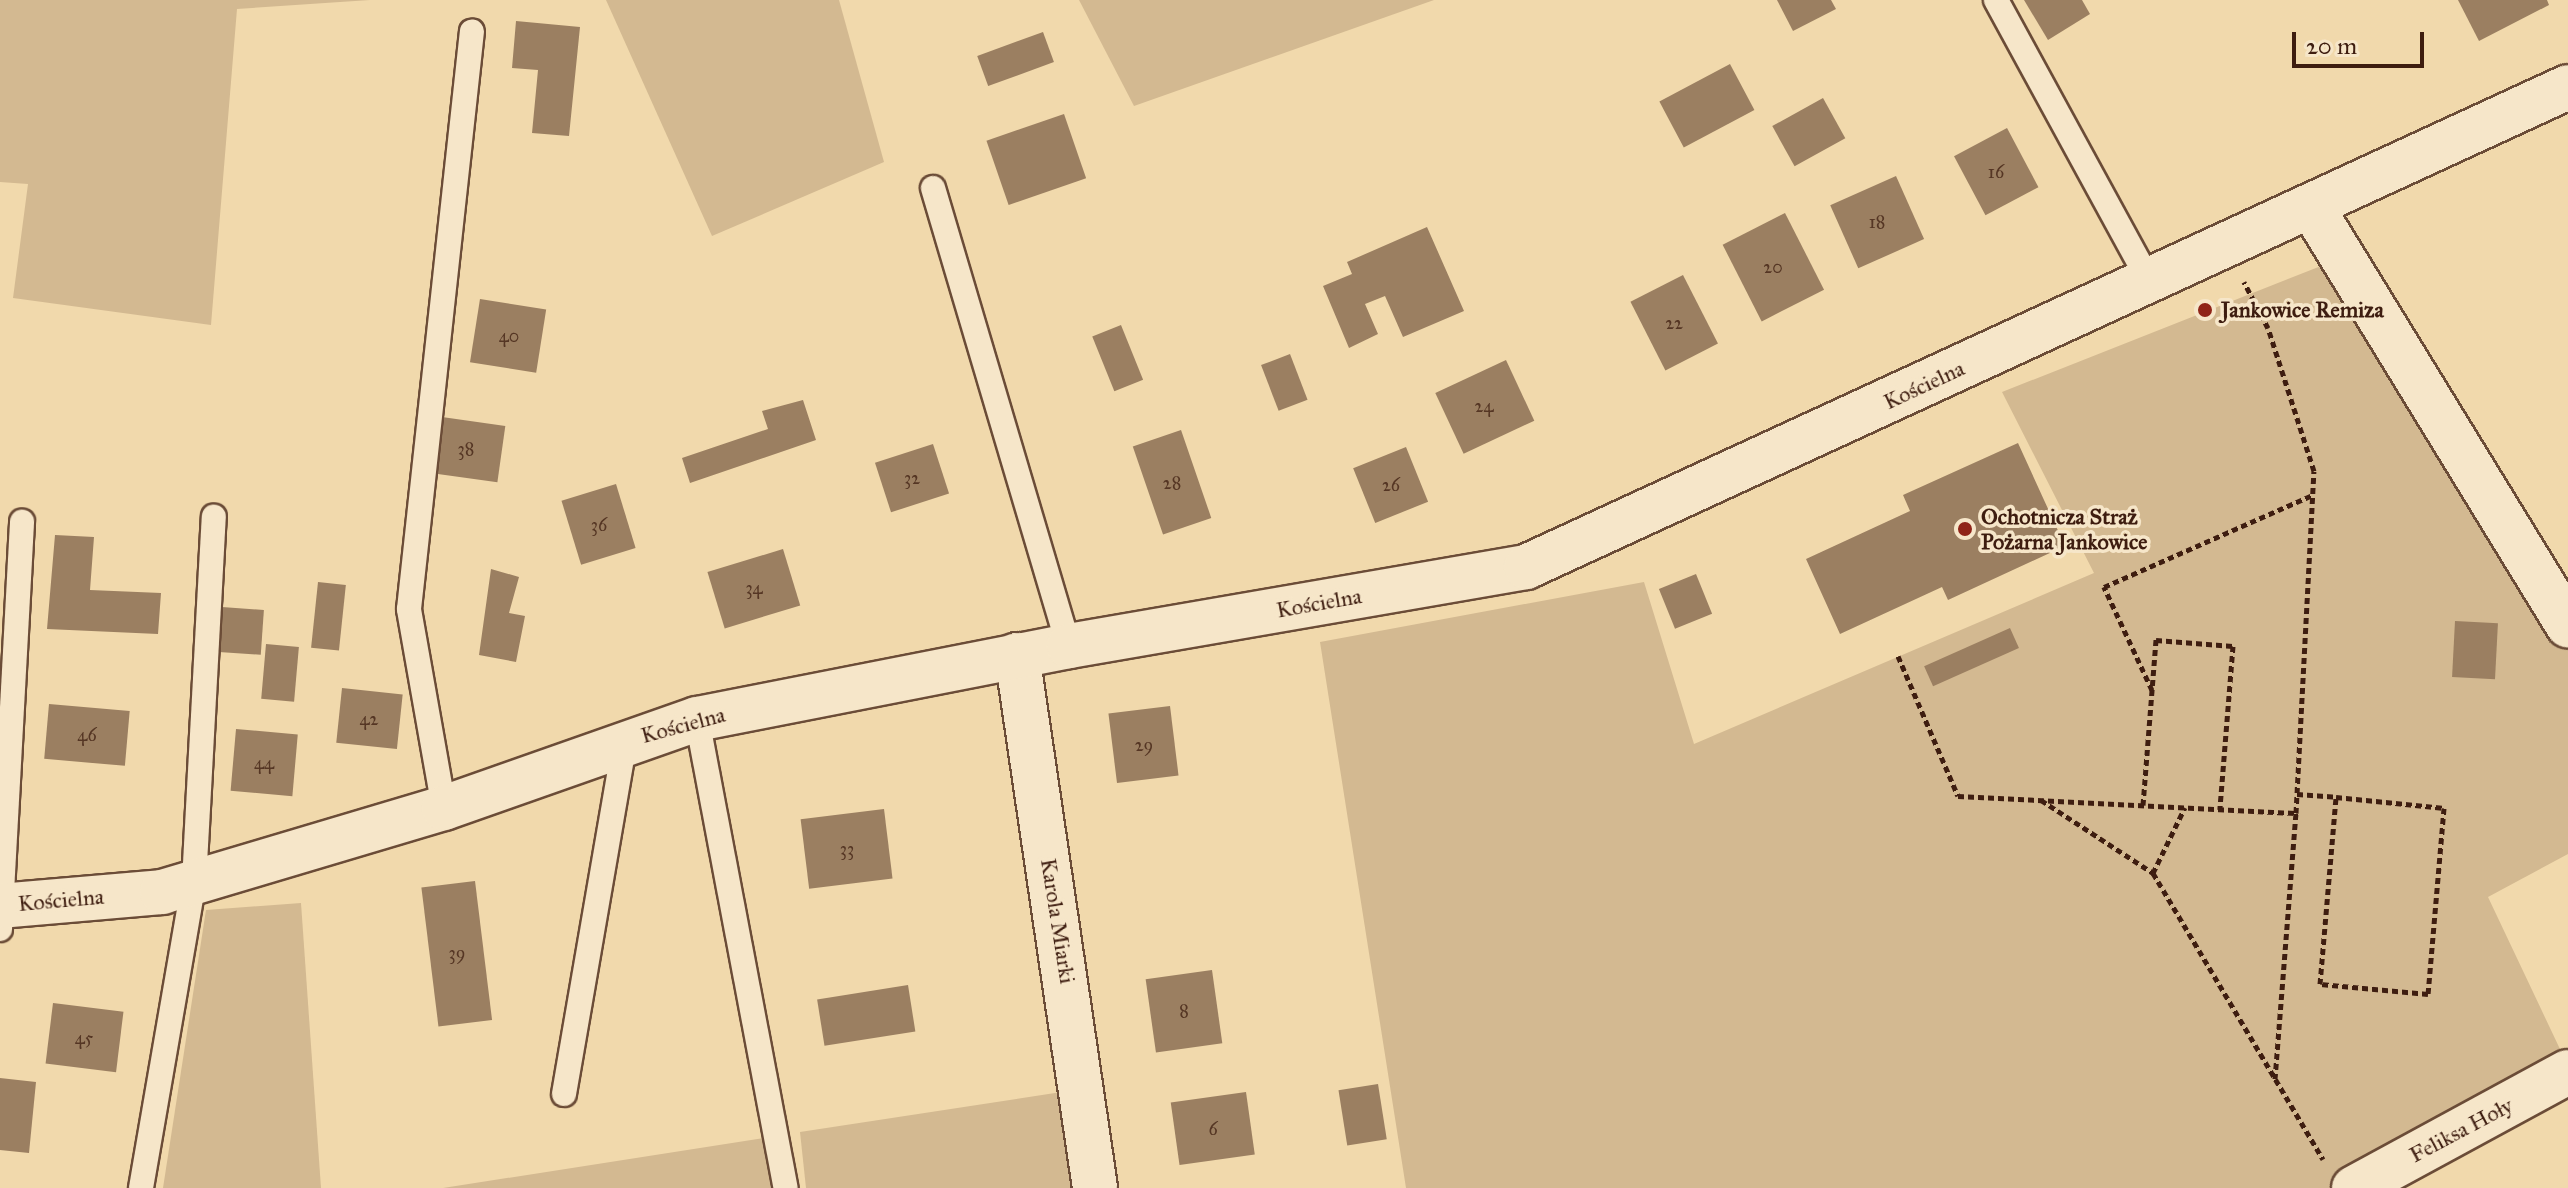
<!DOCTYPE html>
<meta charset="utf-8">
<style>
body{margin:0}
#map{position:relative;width:2568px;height:1188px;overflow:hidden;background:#f1d9ac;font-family:"IM FELL Great Primer",serif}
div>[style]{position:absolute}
.green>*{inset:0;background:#d3b991}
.building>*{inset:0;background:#9b7f61;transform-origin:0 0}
.path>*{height:5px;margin-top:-2.5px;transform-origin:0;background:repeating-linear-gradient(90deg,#3e1d10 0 6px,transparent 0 10px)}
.roads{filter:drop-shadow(2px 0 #6b4c37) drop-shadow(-2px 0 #6b4c37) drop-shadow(0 2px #6b4c37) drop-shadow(0 -2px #6b4c37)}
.service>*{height:24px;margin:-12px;padding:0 12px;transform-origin:12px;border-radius:12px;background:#f6e6c9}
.minor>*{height:44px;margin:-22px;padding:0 22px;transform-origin:22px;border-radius:22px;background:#f6e6c9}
.dots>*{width:22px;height:22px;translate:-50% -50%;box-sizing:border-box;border:4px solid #f6e6c9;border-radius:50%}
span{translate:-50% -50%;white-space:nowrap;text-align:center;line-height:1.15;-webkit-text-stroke:7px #f6e6c9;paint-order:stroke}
.number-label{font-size:18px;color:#553624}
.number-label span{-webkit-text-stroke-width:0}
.poi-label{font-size:22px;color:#3e1d10;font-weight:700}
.left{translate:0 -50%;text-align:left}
.street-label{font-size:22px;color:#3e1d10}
.scale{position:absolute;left:2292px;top:32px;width:132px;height:36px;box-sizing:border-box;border:4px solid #3e1d10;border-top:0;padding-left:10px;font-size:24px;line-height:28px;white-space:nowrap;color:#3e1d10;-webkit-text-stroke:6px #f6e6c9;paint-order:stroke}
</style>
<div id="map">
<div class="green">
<i style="clip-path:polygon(0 0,370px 0,237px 9px,211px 325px,13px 298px,28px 184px,0 182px)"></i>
<i style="clip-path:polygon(606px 0,839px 0,884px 162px,712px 236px)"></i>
<i style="clip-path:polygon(1079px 0,1434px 0,1134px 106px)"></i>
<i style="clip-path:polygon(2321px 266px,2568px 638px,2568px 854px,2488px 897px,2568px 1066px,2354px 1188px,1406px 1188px,1320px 642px,1644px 582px,1694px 744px,2094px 573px,2002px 392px)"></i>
<i style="clip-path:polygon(301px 903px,321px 1188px,163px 1188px,206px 910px)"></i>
<i style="clip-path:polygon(1068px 1091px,1079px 1188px,806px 1188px,800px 1132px)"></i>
<i style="clip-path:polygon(764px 1138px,771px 1188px,443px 1188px)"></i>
</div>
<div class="building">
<i style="clip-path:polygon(1777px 0,1831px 0,1836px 9px,1793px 31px)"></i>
<i style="clip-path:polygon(2024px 0,2082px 0,2090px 14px,2048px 40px)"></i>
<i style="clip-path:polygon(2458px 0,2547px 0,2549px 5px,2479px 41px)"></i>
<i style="clip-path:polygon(516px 21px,580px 27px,569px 136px,532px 133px,538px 70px,512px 68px)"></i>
<i style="left:1043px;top:32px;width:32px;height:70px;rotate:70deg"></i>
<i style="left:1730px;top:64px;width:52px;height:80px;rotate:62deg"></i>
<i style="left:1823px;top:98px;width:46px;height:58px;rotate:61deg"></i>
<i style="left:1064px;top:114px;width:68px;height:82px;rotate:71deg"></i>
<i style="left:2007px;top:128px;width:67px;height:60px;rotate:62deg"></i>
<i style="left:1896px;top:176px;width:69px;height:72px;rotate:66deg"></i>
<i style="left:1785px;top:213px;width:86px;height:70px;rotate:63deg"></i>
<i style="clip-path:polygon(1427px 227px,1464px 311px,1403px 337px,1385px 296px,1365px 304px,1378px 334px,1349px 348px,1323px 286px,1352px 274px,1347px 262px)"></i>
<i style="left:1683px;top:275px;width:77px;height:59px;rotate:63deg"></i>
<i style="left:480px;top:299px;width:67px;height:64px;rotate:9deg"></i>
<i style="left:1121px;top:325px;width:59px;height:31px;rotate:68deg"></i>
<i style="left:1290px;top:354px;width:49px;height:31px;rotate:69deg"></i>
<i style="left:1506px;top:360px;width:67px;height:78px;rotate:65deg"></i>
<i style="clip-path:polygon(803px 400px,816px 440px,690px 483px,682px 458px,768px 429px,762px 411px)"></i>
<i style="left:435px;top:416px;width:71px;height:57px;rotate:8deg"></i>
<i style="left:1181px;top:430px;width:93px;height:51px;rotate:71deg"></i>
<i style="clip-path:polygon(2018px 443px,2065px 546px,1948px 600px,1942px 587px,1840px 634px,1806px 559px,1910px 511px,1903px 495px)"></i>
<i style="left:933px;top:444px;width:52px;height:61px;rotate:72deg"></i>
<i style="left:1406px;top:447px;width:59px;height:57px;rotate:68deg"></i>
<i style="left:616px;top:484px;width:67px;height:57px;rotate:73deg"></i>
<i style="clip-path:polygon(55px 535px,94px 537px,90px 590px,161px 593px,158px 634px,47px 629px)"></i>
<i style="left:783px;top:549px;width:59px;height:79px;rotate:73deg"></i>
<i style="clip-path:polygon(491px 569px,519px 577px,509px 613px,525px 616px,516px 662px,479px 655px)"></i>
<i style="left:1696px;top:574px;width:43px;height:40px;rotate:68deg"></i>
<i style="left:318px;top:582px;width:28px;height:66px;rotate:6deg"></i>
<i style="left:222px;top:607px;width:42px;height:45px;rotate:4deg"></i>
<i style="left:2455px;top:621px;width:43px;height:56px;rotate:3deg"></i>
<i style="left:2010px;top:628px;width:22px;height:94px;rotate:66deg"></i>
<i style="left:266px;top:644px;width:33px;height:55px;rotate:5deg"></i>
<i style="left:342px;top:688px;width:61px;height:55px;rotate:6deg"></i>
<i style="left:49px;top:704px;width:81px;height:55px;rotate:5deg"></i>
<i style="left:1170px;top:706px;width:70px;height:62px;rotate:83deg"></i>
<i style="left:236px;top:729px;width:62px;height:62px;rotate:5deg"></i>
<i style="left:884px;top:809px;width:70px;height:84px;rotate:83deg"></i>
<i style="left:475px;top:881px;width:140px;height:54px;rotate:83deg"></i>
<i style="left:1212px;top:970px;width:74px;height:67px;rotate:82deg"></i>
<i style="left:908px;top:985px;width:47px;height:92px;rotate:81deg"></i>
<i style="left:53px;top:1003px;width:71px;height:61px;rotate:7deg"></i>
<i style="clip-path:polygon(0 1078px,36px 1082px,29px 1153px,0 1150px)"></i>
<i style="left:1378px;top:1084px;width:56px;height:40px;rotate:81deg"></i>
<i style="left:1246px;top:1092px;width:63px;height:76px;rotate:82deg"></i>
</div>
<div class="path">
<i style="left:1898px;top:656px;width:152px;rotate:66.8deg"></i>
<i style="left:1958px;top:796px;width:338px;rotate:2.9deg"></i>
<i style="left:2296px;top:813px;width:342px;rotate:-87deg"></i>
<i style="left:2314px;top:471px;width:150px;rotate:-107.8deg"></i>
<i style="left:2268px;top:328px;width:52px;rotate:-117.6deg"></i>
<i style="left:2152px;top:690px;width:114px;rotate:-115deg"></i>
<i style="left:2104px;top:587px;width:228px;rotate:-23.8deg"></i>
<i style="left:2297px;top:794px;width:39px;rotate:4deg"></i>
<i style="left:2336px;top:797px;width:109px;rotate:5.8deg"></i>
<i style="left:2444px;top:808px;width:187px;rotate:94.9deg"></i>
<i style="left:2428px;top:994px;width:108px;rotate:-174.7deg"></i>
<i style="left:2320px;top:984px;width:188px;rotate:-85.1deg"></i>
<i style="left:2041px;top:800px;width:134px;rotate:33.1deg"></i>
<i style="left:2153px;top:873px;width:333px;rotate:59.3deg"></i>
<i style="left:2143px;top:805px;width:166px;rotate:-85.5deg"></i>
<i style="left:2156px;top:640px;width:77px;rotate:4.5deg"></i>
<i style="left:2233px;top:646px;width:164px;rotate:94.6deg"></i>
<i style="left:2153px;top:873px;width:73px;rotate:-64.1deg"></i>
<i style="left:2275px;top:1079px;width:267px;rotate:-85.5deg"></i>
</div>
<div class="roads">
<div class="service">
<i style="left:1996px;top:0;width:321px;rotate:61.4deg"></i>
<i style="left:933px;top:188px;width:478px;rotate:73.5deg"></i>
<i style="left:697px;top:719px;width:477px;rotate:79.3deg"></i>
<i style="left:444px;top:808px;width:202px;rotate:-100deg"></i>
<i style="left:409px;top:609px;width:581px;rotate:-83.78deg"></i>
<i style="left:0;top:929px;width:408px;rotate:-86.9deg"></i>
<i style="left:564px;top:1094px;width:359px;rotate:-80.2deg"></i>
<i style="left:141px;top:1188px;width:311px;rotate:-80.2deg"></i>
<i style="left:194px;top:882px;width:366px;rotate:-86.9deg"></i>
</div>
<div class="minor">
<i style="left:2311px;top:206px;width:492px;rotate:58.5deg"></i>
<i style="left:1017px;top:655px;width:539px;rotate:81.67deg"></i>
<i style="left:0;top:906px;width:163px;rotate:-4.9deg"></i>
<i style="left:162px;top:892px;width:294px;rotate:-16.6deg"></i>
<i style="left:444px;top:808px;width:268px;rotate:-19.4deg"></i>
<i style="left:697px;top:719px;width:379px;rotate:-11.1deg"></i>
<i style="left:1069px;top:646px;width:464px;rotate:-9.8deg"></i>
<i style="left:1526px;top:567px;width:1147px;rotate:-24.73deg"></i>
<i style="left:2354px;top:1188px;width:243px;rotate:-28.5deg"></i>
</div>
</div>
<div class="dots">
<i style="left:2205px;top:310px;background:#8f2418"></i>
<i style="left:1965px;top:529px;background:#8f2418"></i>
</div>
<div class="number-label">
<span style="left:1996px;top:172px">16</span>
<span style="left:1877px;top:222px">18</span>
<span style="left:1773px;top:267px">20</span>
<span style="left:1674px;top:323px">22</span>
<span style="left:509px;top:336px">40</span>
<span style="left:1484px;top:406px">24</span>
<span style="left:466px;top:449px">38</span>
<span style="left:912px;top:478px">32</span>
<span style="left:1172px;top:483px">28</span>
<span style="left:1391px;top:485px">26</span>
<span style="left:599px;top:525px">36</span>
<span style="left:754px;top:588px">34</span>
<span style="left:369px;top:719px">42</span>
<span style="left:87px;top:735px">46</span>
<span style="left:1144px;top:745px">29</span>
<span style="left:264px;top:763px">44</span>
<span style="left:847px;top:849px">33</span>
<span style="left:457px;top:953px">39</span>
<span style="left:1184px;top:1011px">8</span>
<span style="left:84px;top:1038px">45</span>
<span style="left:1213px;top:1129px">6</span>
</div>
<div class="poi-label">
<span class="left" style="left:2221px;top:310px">Jankowice Remiza</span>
<span class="left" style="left:1981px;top:529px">Ochotnicza Straż<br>Pożarna Jankowice</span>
</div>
<div class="street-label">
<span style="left:1924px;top:385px;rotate:-25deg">Kościelna</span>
<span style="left:1319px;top:603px;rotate:-10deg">Kościelna</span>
<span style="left:683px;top:725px;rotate:-15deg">Kościelna</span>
<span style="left:61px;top:900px;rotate:-5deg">Kościelna</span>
<span style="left:1058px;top:921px;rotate:81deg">Karola Miarki</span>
<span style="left:2461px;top:1130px;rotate:-28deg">Feliksa Hoły</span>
</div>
<div class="scale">20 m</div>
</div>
